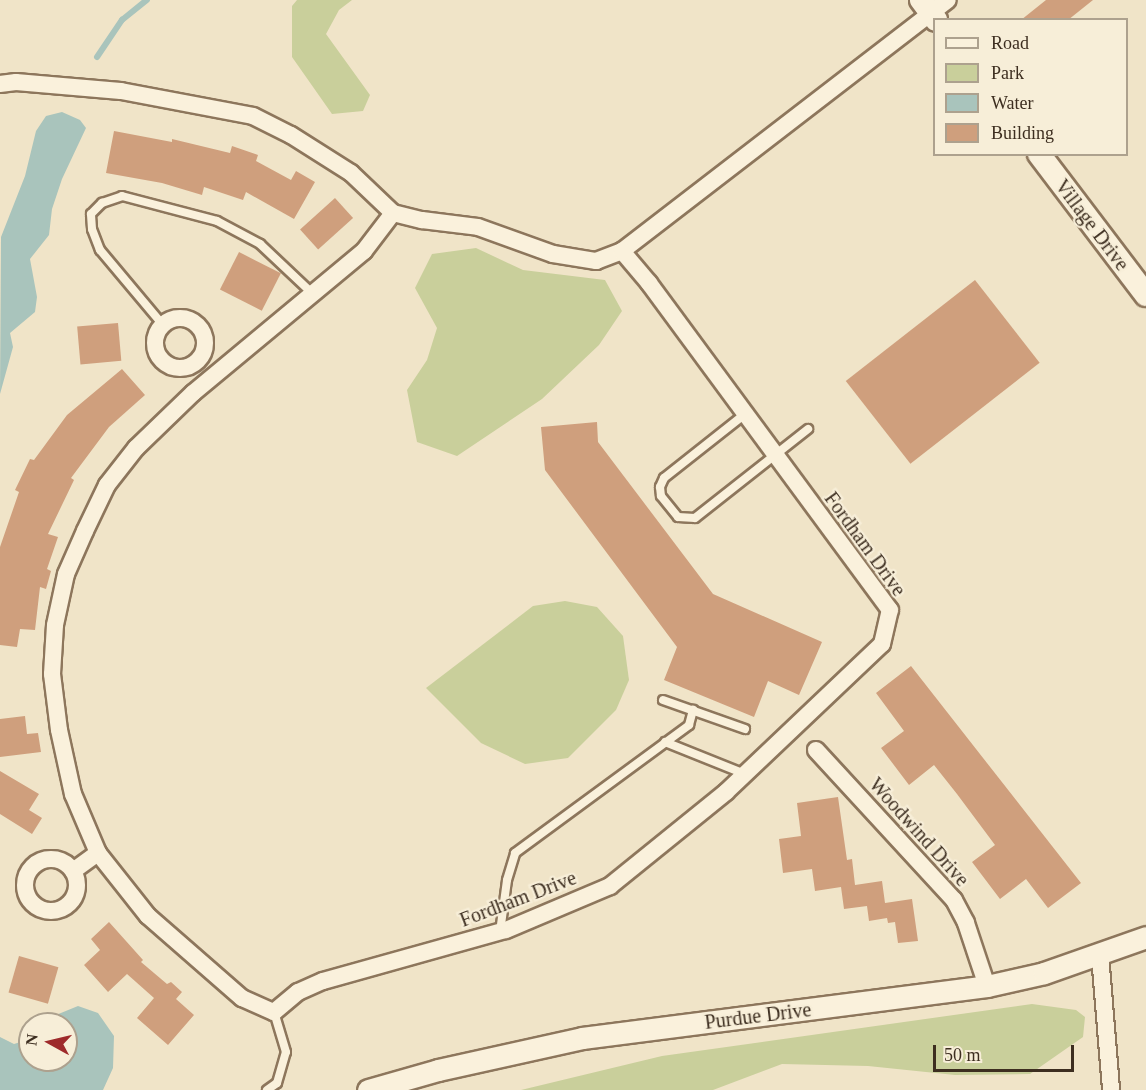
<!DOCTYPE html>
<style>
body{margin:0}
#map{position:relative;width:1146px;height:1090px;overflow:hidden;background:#f0e4c8;font-family:"Times New Roman",serif}
div>[style]{position:absolute}
.green>*{inset:0;background:#c9cf9b}
.water>*{inset:0;background:#a9c4bc}
.stream>*{height:6px;margin:-3px;padding:0 3px;transform-origin:3px;border-radius:3px;background:#a9c4bc}
.building>*{inset:0;background:#cf9f7d;transform-origin:0 0}
.roads{filter:drop-shadow(2px 0 #8d765c) drop-shadow(-2px 0 #8d765c) drop-shadow(0 2px #8d765c) drop-shadow(0 -2px #8d765c)}
.service>*{height:8px;margin:-4px;padding:0 4px;transform-origin:4px;border-radius:4px;background:#faf1dc}
.minor>*{height:16px;margin:-8px;padding:0 8px;transform-origin:8px;border-radius:8px;background:#faf1dc}
.minor>.ring{margin:-8px;padding:0;box-sizing:content-box;background:none;border:16px solid #faf1dc;border-radius:50%}
.tertiary>*{height:21px;margin:-10.5px;padding:0 10.5px;transform-origin:10.5px;border-radius:10.5px;background:#faf1dc}
.secondary>*{height:22px;margin:-11px;padding:0 11px;transform-origin:11px;border-radius:11px;background:#faf1dc}
span{translate:-50% -50%;white-space:nowrap;text-align:center;line-height:1.15;-webkit-text-stroke:4.5px #f7eed8;paint-order:stroke}
.street-label{font-size:20px;color:#3d2e20}
.legend{position:absolute;left:933px;top:18px;width:195px;height:138px;box-sizing:border-box;background:#f7eed8;border:2px solid #ada18e;margin:0;padding:8px 10px;list-style:none;font-size:18px;color:#3d2e20}
.legend li{display:flex;align-items:center;gap:12px;height:30px}
.legend b{width:30px;border:2px solid #ada18e}
.north{position:absolute;left:18px;top:1012px;width:60px;height:60px;box-sizing:border-box;background:#f7eed8;border:2px solid #ada18e;border-radius:50%;rotate:278deg;font-size:16px;font-weight:700;line-height:24px;text-align:center;color:#3d2e20}
.north::after{content:'';display:block;margin:auto;width:21px;height:27px;background:#9e2a2b;clip-path:polygon(50% 0,100% 100%,50% 72%,0 100%)}
.scale{position:absolute;left:933px;top:1045px;width:141px;height:27px;box-sizing:border-box;border:3px solid #3d2e20;border-top:0;padding-left:8px;font-size:18px;line-height:21px;white-space:nowrap;color:#3d2e20;-webkit-text-stroke:4px #f7eed8;paint-order:stroke}
</style>
<div id="map">
<div class="green">
<i style="clip-path:polygon(297px 0,352px 0,339px 10px,326px 34px,370px 95px,363px 111px,332px 114px,292px 57px,292px 6px)"></i>
<i style="clip-path:polygon(476px 248px,523px 270px,605px 280px,622px 311px,599px 345px,542px 399px,457px 456px,417px 442px,407px 390px,427px 360px,437px 328px,415px 288px,432px 254px)"></i>
<i style="clip-path:polygon(565px 601px,597px 607px,623px 636px,629px 680px,616px 710px,568px 758px,525px 764px,481px 743px,426px 688px,533px 606px)"></i>
<i style="clip-path:polygon(1032px 1004px,1076px 1010px,1085px 1017px,1083px 1037px,1030px 1074px,955px 1075px,868px 1066px,782px 1064px,713px 1090px,521px 1090px,662px 1056px)"></i>
</div>
<div class="water">
<i style="clip-path:polygon(62px 112px,80px 120px,86px 128px,62px 179px,52px 209px,49px 235px,30px 259px,37px 297px,35px 312px,10px 333px,13px 347px,0 394px,1px 237px,25px 176px,36px 131px,46px 116px)"></i>
<i style="clip-path:polygon(78px 1006px,98px 1013px,114px 1036px,113px 1068px,103px 1090px,0 1090px,0 1037px,14px 1044px,30px 1039px,30px 1060px,66px 1060px,66px 1024px,49px 1024px,56px 1015px)"></i>
</div>
<div class="stream">
<i style="left:97px;top:57px;width:45px;rotate:-56deg"></i>
<i style="left:122px;top:20px;width:32px;rotate:-39deg"></i>
</div>
<div class="building">
<i style="clip-path:polygon(1046px 0,1093px 0,1068px 20px,1021px 20px)"></i>
<i style="clip-path:polygon(114px 131px,172px 142px,172px 139px,230px 153px,232px 146px,258px 155px,256px 161px,291px 180px,296px 171px,315px 182px,294px 219px,246px 192px,243px 200px,204px 187px,202px 195px,162px 183px,106px 173px)"></i>
<i style="left:335px;top:198px;width:27px;height:47px;rotate:48deg"></i>
<i style="left:239px;top:252px;width:47px;height:42px;rotate:27deg"></i>
<i style="left:975px;top:280px;width:105px;height:164px;rotate:52deg"></i>
<i style="left:118px;top:323px;width:38px;height:41px;rotate:85deg"></i>
<i style="clip-path:polygon(122px 369px,145px 395px,109px 427px,71px 478px,74px 480px,48px 534px,58px 537px,47px 569px,51px 571px,46px 589px,40px 587px,35px 630px,20px 629px,17px 647px,0 645px,0 547px,19px 492px,15px 490px,30px 459px,34px 460px,67px 415px)"></i>
<i style="clip-path:polygon(597px 422px,598px 442px,713px 594px,822px 642px,799px 695px,768px 681px,754px 717px,664px 680px,677px 647px,545px 470px,541px 427px)"></i>
<i style="clip-path:polygon(911px 666px,1081px 883px,1048px 908px,1026px 879px,1000px 899px,972px 862px,995px 845px,957px 794px,934px 765px,909px 785px,881px 748px,904px 731px,876px 693px)"></i>
<i style="clip-path:polygon(25px 716px,27px 734px,38px 733px,41px 752px,0 757px,0 719px)"></i>
<i style="clip-path:polygon(0 771px,39px 794px,29px 810px,42px 818px,32px 834px,0 814px)"></i>
<i style="clip-path:polygon(838px 797px,847px 860px,852px 859px,855px 885px,882px 881px,885px 903px,912px 899px,918px 941px,898px 943px,895px 922px,888px 923px,887px 918px,869px 921px,867px 906px,844px 909px,841px 887px,815px 891px,812px 869px,783px 873px,779px 839px,801px 836px,797px 803px)"></i>
<i style="clip-path:polygon(109px 922px,143px 960px,141px 962px,167px 984px,171px 982px,182px 992px,176px 999px,194px 1015px,168px 1045px,137px 1018px,154px 998px,127px 974px,108px 992px,84px 965px,100px 950px,91px 939px)"></i>
<i style="left:19px;top:956px;width:41px;height:38px;rotate:16deg"></i>
</div>
<div class="roads">
<div class="service">
<i style="left:163px;top:325px;width:98px;rotate:-130deg"></i>
<i style="left:100px;top:250px;width:22px;rotate:-111deg"></i>
<i style="left:92px;top:229px;width:15px;rotate:-94deg"></i>
<i style="left:91px;top:214px;width:16px;rotate:-45deg"></i>
<i style="left:102px;top:203px;width:21px;rotate:-19deg"></i>
<i style="left:122px;top:196px;width:98px;rotate:14.7deg"></i>
<i style="left:217px;top:221px;width:49px;rotate:28.1deg"></i>
<i style="left:260px;top:244px;width:73px;rotate:43.3deg"></i>
<i style="left:745px;top:414px;width:103px;rotate:141.7deg"></i>
<i style="left:664px;top:478px;width:10px;rotate:114deg"></i>
<i style="left:660px;top:487px;width:9px;rotate:84deg"></i>
<i style="left:661px;top:496px;width:27px;rotate:51deg"></i>
<i style="left:678px;top:517px;width:17px;rotate:3deg"></i>
<i style="left:695px;top:518px;width:144px;rotate:-38.2deg"></i>
<i style="left:663px;top:700px;width:87px;rotate:19.5deg"></i>
<i style="left:665px;top:742px;width:86px;rotate:21.8deg"></i>
<i style="left:500px;top:932px;width:52px;rotate:-82.3deg"></i>
<i style="left:507px;top:880px;width:28px;rotate:-73deg"></i>
<i style="left:515px;top:853px;width:216px;rotate:-36.3deg"></i>
<i style="left:689px;top:725px;width:16px;rotate:-75deg"></i>
<i style="left:267px;top:1090px;width:12px;rotate:-35deg"></i>
<i style="left:277px;top:1083px;width:32px;rotate:-74deg"></i>
<i style="left:286px;top:1052px;width:42px;rotate:-106.7deg"></i>
</div>
<div class="minor">
<i style="left:0;top:84px;width:16px;rotate:-7deg"></i>
<i style="left:16px;top:82px;width:105px;rotate:4.9deg"></i>
<i style="left:121px;top:91px;width:134px;rotate:10.7deg"></i>
<i style="left:253px;top:116px;width:42px;rotate:26.6deg"></i>
<i style="left:291px;top:135px;width:71px;rotate:32.3deg"></i>
<i style="left:351px;top:173px;width:58px;rotate:43.6deg"></i>
<i style="left:393px;top:213px;width:30px;rotate:14deg"></i>
<i style="left:422px;top:220px;width:56px;rotate:7.1deg"></i>
<i style="left:478px;top:227px;width:80px;rotate:19.8deg"></i>
<i style="left:553px;top:254px;width:44px;rotate:9.2deg"></i>
<i style="left:596px;top:261px;width:28px;rotate:-21deg"></i>
<i style="left:622px;top:251px;width:411px;rotate:-37.6deg"></i>
<i style="left:393px;top:213px;width:48px;rotate:127.3deg"></i>
<i style="left:364px;top:251px;width:222px;rotate:140.3deg"></i>
<i style="left:193px;top:393px;width:79px;rotate:136deg"></i>
<i style="left:136px;top:448px;width:47px;rotate:128.1deg"></i>
<i style="left:107px;top:485px;width:51px;rotate:115.6deg"></i>
<i style="left:85px;top:531px;width:47px;rotate:113.8deg"></i>
<i style="left:66px;top:574px;width:52px;rotate:102.2deg"></i>
<i style="left:55px;top:625px;width:49px;rotate:93.5deg"></i>
<i style="left:52px;top:674px;width:56px;rotate:82.9deg"></i>
<i style="left:59px;top:730px;width:66px;rotate:77.7deg"></i>
<i style="left:73px;top:794px;width:64px;rotate:67deg"></i>
<i style="left:98px;top:853px;width:80px;rotate:51.6deg"></i>
<i style="left:148px;top:916px;width:125px;rotate:41.1deg"></i>
<i style="left:242px;top:998px;width:35px;rotate:24deg"></i>
<i style="left:274px;top:1012px;width:31px;rotate:-40deg"></i>
<i style="left:298px;top:992px;width:27px;rotate:-24deg"></i>
<i style="left:323px;top:981px;width:190px;rotate:-15.6deg"></i>
<i style="left:506px;top:930px;width:113px;rotate:-22.9deg"></i>
<i style="left:610px;top:886px;width:149px;rotate:-39deg"></i>
<i style="left:726px;top:792px;width:215px;rotate:-43.5deg"></i>
<i style="left:882px;top:644px;width:35px;rotate:-77deg"></i>
<i style="left:890px;top:610px;width:406px;rotate:-126.4deg"></i>
<i style="left:649px;top:283px;width:42px;rotate:-130.2deg"></i>
<i class="ring" style="left:155px;top:318px;width:34px;height:34px"></i>
<i style="left:816px;top:750px;width:204px;rotate:47.4deg"></i>
<i style="left:954px;top:900px;width:26px;rotate:62deg"></i>
<i style="left:966px;top:923px;width:66px;rotate:71.6deg"></i>
<i class="ring" style="left:25px;top:859px;width:36px;height:36px"></i>
<i style="left:73px;top:871px;width:31px;rotate:-36deg"></i>
<i style="left:1100px;top:955px;width:135px;rotate:85.3deg"></i>
</div>
<div class="tertiary">
<i style="left:368px;top:1090px;width:73px;rotate:-15.9deg"></i>
<i style="left:438px;top:1070px;width:148px;rotate:-12.5deg"></i>
<i style="left:582px;top:1038px;width:408px;rotate:-7.3deg"></i>
<i style="left:987px;top:986px;width:58px;rotate:-12.8deg"></i>
<i style="left:1044px;top:973px;width:108px;rotate:-19.4deg"></i>
</div>
<div class="secondary">
<i style="left:921px;top:0;width:25px;rotate:53deg"></i>
<i style="left:1039px;top:154px;width:177px;rotate:52.8deg"></i>
</div>
</div>
<div class="street-label">
<span style="left:1092px;top:225px;rotate:53deg">Village Drive</span>
<span style="left:865px;top:544px;rotate:54deg">Fordham Drive</span>
<span style="left:919px;top:832px;rotate:48deg">Woodwind Drive</span>
<span style="left:518px;top:899px;rotate:-21deg">Fordham Drive</span>
<span style="left:758px;top:1016px;rotate:-7deg">Purdue Drive</span>
</div>
<ul class="legend">
<li><b style="height:8px;background:#faf1dc"></b>Road</li>
<li><b style="height:16px;background:#c9cf9b"></b>Park</li>
<li><b style="height:16px;background:#a9c4bc"></b>Water</li>
<li><b style="height:16px;background:#cf9f7d"></b>Building</li>
</ul>
<div class="north">N</div>
<div class="scale">50 m</div>
</div>
